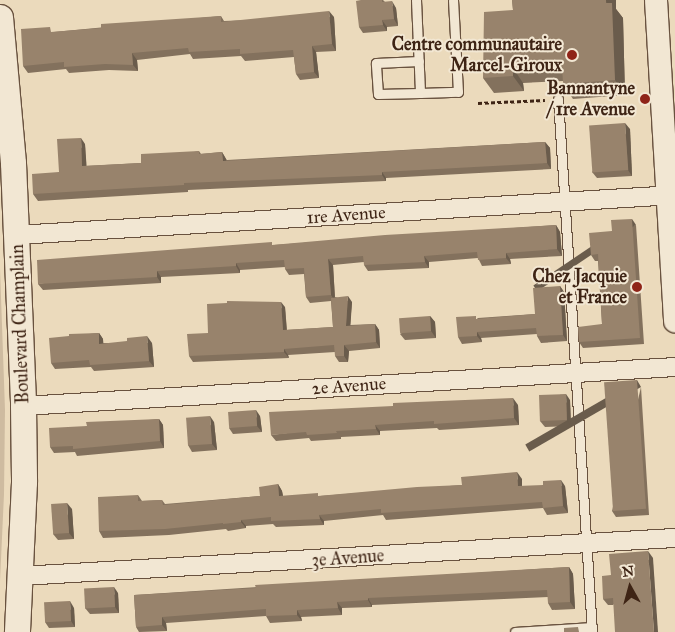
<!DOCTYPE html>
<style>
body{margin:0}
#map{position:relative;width:675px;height:632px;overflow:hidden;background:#ebdabc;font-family:"IM FELL Great Primer",serif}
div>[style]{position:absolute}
.green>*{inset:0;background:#cebba0}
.path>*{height:3px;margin-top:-1.5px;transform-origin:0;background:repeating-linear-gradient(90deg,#3e2415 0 4px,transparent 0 6.5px)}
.roads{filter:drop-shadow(1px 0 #69523f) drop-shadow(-1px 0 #69523f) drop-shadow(0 1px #69523f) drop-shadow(0 -1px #69523f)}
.service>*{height:9px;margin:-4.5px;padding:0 4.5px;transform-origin:4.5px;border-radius:4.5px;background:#f2e7d3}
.minor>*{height:18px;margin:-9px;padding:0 9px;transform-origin:9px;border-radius:9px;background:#f2e7d3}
.tertiary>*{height:22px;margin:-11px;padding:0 11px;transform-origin:11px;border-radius:11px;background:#f2e7d3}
.secondary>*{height:25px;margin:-12.5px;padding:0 12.5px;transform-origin:12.5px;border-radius:12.5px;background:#f2e7d3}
.wall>*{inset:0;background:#83715d}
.shaded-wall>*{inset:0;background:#6a5c4c;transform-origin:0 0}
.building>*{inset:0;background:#98836c;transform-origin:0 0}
.dots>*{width:14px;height:14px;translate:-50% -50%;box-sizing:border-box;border:2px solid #f2e7d3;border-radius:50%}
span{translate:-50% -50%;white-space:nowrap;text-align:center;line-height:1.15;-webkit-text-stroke:4px #f2e7d3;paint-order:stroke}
.poi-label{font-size:18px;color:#3e2415;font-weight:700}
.right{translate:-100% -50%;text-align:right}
.street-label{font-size:18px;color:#3e2415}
.north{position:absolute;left:605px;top:562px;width:50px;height:50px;-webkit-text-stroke:4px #f2e7d3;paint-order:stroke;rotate:353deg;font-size:14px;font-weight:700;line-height:20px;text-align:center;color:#3e2415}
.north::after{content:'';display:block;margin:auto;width:18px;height:22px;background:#3e2415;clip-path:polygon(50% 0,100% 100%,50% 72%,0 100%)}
</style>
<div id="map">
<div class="green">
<i style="clip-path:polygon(0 269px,5px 410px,4px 494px,0 581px)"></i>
</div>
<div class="path">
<i style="left:478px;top:103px;width:67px;rotate:-2.6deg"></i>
</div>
<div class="roads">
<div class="service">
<i style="left:416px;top:0;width:93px;rotate:87.5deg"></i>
<i style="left:420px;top:93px;width:42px;rotate:178.6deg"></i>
<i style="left:378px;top:94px;width:31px;rotate:-94deg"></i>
<i style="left:376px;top:63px;width:43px;rotate:-2.7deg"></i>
<i style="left:420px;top:93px;width:38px;rotate:-2deg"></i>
<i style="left:458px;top:92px;width:92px;rotate:-93.1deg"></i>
<i style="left:558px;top:99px;width:534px;rotate:86.35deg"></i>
<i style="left:515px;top:632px;width:77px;rotate:-3.7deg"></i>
</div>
<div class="minor">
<i style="left:17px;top:235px;width:659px;rotate:-3.48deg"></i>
<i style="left:23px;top:406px;width:653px;rotate:-3.42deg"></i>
<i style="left:21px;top:576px;width:655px;rotate:-3.33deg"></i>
</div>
<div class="tertiary">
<i style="left:656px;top:0;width:322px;rotate:86.6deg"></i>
</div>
<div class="secondary">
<i style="left:0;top:17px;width:147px;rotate:84.9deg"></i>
<i style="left:13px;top:163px;width:243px;rotate:87.6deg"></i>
<i style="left:23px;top:406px;width:76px;rotate:89.2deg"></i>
<i style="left:24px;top:482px;width:150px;rotate:92.7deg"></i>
</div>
</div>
<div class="wall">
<i style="clip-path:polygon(361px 0,383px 0,385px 2px,396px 8px,398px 26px,387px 27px,387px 31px,363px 33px,359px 27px)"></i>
<i style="clip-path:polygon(512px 0,616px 0,616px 9px,623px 18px,625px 95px,573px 99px,563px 84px,563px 81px,523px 83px,524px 91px,494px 93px,483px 78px,513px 10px)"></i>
<i style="clip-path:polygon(221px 16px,224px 21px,334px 17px,336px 51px,316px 52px,319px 78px,300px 80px,296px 74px,294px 57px,245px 61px,241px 56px,193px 59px,190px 54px,137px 60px,138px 71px,109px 70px,69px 73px,66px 69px,28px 73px,23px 66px,54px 32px)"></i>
<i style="clip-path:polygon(630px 129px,632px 176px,597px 178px,592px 172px)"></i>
<i style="clip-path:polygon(545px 142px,550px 148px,551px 169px,386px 178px,386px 181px,363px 182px,188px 190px,188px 192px,38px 201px,33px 194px,59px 172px,85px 144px,86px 166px,141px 163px,199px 151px,201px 154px,222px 152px,226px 159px,227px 160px)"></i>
<i style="clip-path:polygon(556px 225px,560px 232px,562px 256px,510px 259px,511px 264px,482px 266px,478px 258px,429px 262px,429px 268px,368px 271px,364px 265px,364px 262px,333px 265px,335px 297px,352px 302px,350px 325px,375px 324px,379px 330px,380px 348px,349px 351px,348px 362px,339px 362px,335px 356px,335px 352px,288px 355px,289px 358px,193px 362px,189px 356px,208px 333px,285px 307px,287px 330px,333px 327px,331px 301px,310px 303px,306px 297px,304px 274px,289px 275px,285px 269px,285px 267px,240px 270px,240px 273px,161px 277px,161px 283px,43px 290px,38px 284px,274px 245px)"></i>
<i style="clip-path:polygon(636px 225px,644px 344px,583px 348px,579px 342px,602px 324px,598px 261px,595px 261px,591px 255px,612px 231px)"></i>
<i style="clip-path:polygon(560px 286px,564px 292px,567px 341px,541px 343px,537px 336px,537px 334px,481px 338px,482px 342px,462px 344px,458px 337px,478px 318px,535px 314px)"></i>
<i style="clip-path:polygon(430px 316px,435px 322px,436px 338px,405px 340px,400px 334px)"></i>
<i style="clip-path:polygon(99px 333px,103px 339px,103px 343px,152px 343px,154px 367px,94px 371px,91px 367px,55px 369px,51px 363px,69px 336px)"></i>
<i style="clip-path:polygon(641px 387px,649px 515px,616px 517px,612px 511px)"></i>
<i style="clip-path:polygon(570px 400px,571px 426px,545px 427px,540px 421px)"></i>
<i style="clip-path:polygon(518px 405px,519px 425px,439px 430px,437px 428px,380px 431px,380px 435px,341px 437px,341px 439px,311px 441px,309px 438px,276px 441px,271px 435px)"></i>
<i style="clip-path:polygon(260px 416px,262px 432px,233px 434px,229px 428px)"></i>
<i style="clip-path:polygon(159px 419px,163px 425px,164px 448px,77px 456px,75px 452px,54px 453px,50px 447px,87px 426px)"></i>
<i style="clip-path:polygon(214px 422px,217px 450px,192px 452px,188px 445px)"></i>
<i style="clip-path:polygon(522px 479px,522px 486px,565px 486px,568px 513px,547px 515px,543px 508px,386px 520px,383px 515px,324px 521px,324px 525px,276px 527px,273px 524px,246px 526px,246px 528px,228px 531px,226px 529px,169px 535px,103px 538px,99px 531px,138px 495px,142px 501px,162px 500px,165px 504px,260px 496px,278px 484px,282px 491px,283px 496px,320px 496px,462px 485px)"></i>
<i style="clip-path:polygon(72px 509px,74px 539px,58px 540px,53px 534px)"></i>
<i style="clip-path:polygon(653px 558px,613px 605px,608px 605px,603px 599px,611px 575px)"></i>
<i style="clip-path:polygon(569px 567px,573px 574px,575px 609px,552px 610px,548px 603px,548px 597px,372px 605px,372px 607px,342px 608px,342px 615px,301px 617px,302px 621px,270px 623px,266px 616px,166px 623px,167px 631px,139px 632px,136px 627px,134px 595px)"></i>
<i style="clip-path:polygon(118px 593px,119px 613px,90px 614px,85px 608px)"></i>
<i style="clip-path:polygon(74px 608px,75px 627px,49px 628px,45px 622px)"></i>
</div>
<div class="shaded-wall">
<i style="clip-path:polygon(606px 0,616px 0,616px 9px,623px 18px,625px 95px,615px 80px)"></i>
<i style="clip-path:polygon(392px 1px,396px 8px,398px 26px,394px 19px)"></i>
<i style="clip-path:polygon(329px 11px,334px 17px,336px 51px,332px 44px)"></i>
<i style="clip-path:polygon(382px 20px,387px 27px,387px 31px,383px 25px)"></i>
<i style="clip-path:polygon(312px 46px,316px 52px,319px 78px,314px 72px)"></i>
<i style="clip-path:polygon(132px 53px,137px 60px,138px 71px,133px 65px)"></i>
<i style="clip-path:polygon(513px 68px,523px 83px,524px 91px,513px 76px)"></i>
<i style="clip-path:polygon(625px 123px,630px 129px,632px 176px,628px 170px)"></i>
<i style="clip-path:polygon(81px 138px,85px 144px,87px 172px,82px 166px)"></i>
<i style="clip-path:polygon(545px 142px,550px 148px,551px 169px,547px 163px)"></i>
<i style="clip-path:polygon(222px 152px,226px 159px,227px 167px,223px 161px)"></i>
<i style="clip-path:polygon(382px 172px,386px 178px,386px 181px,382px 175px)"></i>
<i style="left:632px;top:219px;width:7px;height:119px;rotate:56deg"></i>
<i style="clip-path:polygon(556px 225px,560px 232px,562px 256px,557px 249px)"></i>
<i style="clip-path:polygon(506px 253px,510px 259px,511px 264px,506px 258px)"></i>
<i style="clip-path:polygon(424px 256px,429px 262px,429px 268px,425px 262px)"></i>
<i style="clip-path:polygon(328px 259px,333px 265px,335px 301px,331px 295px)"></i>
<i style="clip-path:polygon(236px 263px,240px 270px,240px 273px,236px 266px)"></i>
<i style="clip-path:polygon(157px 271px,161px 277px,161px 283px,157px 277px)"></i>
<i style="clip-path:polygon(560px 286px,564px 292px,567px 341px,563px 335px)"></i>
<i style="clip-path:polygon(348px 296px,352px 302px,350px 332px,346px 326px)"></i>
<i style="clip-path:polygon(281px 302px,285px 307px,287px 336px,283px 330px)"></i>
<i style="clip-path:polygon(430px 316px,435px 322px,436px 338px,431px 331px)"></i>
<i style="clip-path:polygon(375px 324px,379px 330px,380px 348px,376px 342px)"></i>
<i style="clip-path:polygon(477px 332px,481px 338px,482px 342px,477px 336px)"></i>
<i style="clip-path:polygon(99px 333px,103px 339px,104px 350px,99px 344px)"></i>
<i style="clip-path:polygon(147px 336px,152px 343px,154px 367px,149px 361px)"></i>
<i style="clip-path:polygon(344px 345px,349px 351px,348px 362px,344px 356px)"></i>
<i style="clip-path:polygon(284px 349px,288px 355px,289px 358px,284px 352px)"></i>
<i style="left:637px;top:380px;width:8px;height:129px;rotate:60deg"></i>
<i style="clip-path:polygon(566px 394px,570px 400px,571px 426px,567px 420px)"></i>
<i style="clip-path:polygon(513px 398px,518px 405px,519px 425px,514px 418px)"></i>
<i style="clip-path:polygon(256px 410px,260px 416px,262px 432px,257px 426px)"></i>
<i style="clip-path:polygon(210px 416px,214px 422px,217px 450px,212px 444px)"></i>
<i style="clip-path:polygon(159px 419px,163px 425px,164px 448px,160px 441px)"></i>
<i style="clip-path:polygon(375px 425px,380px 431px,380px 435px,376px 429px)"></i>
<i style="clip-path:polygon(517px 472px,522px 479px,522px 493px,518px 486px)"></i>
<i style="clip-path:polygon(561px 480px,565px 486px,568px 513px,563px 506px)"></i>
<i style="clip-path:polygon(278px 484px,282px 491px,284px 502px,279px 496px)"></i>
<i style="clip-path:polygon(67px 503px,72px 509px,74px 539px,69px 533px)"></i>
<i style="clip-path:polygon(319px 515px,324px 521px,324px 525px,320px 519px)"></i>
<i style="clip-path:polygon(241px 520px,246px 526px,246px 528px,241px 522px)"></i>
<i style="clip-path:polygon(648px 551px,653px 558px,658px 632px,654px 632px)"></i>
<i style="clip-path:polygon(569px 567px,573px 574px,575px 609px,570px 602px)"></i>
<i style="clip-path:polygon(114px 587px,118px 593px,119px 613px,115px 607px)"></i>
<i style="clip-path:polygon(368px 598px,372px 605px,372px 607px,368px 600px)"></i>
<i style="clip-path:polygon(70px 601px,74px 608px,75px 627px,71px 621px)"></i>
<i style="clip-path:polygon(337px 602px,342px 608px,342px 615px,338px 608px)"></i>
<i style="clip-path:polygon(297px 610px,301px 617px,302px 621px,297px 615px)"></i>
<i style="clip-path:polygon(162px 617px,166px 623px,167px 631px,162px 625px)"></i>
</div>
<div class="building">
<i style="clip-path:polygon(361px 0,382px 0,382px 2px,392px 1px,394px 19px,382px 20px,383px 25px,359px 27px,356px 1px)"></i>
<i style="clip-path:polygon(512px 0,606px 0,606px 3px,612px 3px,615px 80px,563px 84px,562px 65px,513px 68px,513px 76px,483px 78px,484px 12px,513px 10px)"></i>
<i style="clip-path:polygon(329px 11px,332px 44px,312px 46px,314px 72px,296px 74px,293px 50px,240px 54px,240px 49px,189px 52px,188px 48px,132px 53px,133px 65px,105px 64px,64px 67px,64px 62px,23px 66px,21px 29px,50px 27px,51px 32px,101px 28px,101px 24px,221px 16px,221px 22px)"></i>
<i style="left:625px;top:123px;width:47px;height:36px;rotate:86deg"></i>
<i style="clip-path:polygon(81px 138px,82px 166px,141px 163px,141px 154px,199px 151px,199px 154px,222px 152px,223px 161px,545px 142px,547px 163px,382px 172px,382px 175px,359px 176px,184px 183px,184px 185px,33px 194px,32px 174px,59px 172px,57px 139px)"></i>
<i style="clip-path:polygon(632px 219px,640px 338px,579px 342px,578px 327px,602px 324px,598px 254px,591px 255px,589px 233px,612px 231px,611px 220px)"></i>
<i style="clip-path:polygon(556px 225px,557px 249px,506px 253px,506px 258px,478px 260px,477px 252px,424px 256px,425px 262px,364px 265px,363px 256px,328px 259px,331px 295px,306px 297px,304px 268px,285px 269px,284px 260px,236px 263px,236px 266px,157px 271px,157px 277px,38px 284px,37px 260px,272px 242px,272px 245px,385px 235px)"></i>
<i style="clip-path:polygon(560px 286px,563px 335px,537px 336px,536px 328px,477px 332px,477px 336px,458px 337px,456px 317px,476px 316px,476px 319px,535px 314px,533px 288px)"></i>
<i style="clip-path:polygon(348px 296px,346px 326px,375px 324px,376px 342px,344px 345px,344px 356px,335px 356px,334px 345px,284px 349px,284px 352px,189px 356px,187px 334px,208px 333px,207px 304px,227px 303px,227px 301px,281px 302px,283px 330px,333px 327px,331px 298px)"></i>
<i style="left:430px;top:316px;width:15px;height:31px;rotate:86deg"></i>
<i style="clip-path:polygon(99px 333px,99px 344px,127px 341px,127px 338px,147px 336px,149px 361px,90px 365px,89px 360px,51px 363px,49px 338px,69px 336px,69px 334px)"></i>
<i style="left:637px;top:380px;width:129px;height:33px;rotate:86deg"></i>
<i style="left:566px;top:394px;width:26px;height:27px;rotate:88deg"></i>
<i style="clip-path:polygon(513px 398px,514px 418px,434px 424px,434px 421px,375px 425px,376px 429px,336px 431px,337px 433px,307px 435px,306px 432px,271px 435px,269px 412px,393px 406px,393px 403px)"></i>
<i style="left:256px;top:410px;width:16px;height:28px;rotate:86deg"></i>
<i style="left:210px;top:416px;width:28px;height:24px;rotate:86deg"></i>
<i style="clip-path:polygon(159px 419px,160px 441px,73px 449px,73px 446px,50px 447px,49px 428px,87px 426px,86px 422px)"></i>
<i style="clip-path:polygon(517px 472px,518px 486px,543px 485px,543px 481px,561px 480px,563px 506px,543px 508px,542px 502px,381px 513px,381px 509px,319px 515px,320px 519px,271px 521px,271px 517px,241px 520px,241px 522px,223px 524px,223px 523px,165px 529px,99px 531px,98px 497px,138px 495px,138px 501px,162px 500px,163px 505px,260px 496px,259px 487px,278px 484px,279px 496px,318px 493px,318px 496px,417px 487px,462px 485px,461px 477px)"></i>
<i style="left:67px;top:503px;width:30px;height:16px;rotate:86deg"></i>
<i style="clip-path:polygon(648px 551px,654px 632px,615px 632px,613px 598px,603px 599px,602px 576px,611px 575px,609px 554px)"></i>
<i style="clip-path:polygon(569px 567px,570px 602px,548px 603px,547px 590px,368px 598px,368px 600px,337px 602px,338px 608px,297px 610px,297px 615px,266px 616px,266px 609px,162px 617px,162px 625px,136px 627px,134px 595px,256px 588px,255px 585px)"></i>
<i style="left:114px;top:587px;width:20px;height:30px;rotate:87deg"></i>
<i style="left:70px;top:601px;width:20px;height:26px;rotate:87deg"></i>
<i style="clip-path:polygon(578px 627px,579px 632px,564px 632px,564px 628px)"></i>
</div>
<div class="dots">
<i style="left:572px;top:55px;background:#8f2418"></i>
<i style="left:645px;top:99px;background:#8f2418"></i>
<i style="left:637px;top:287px;background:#8f2418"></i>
</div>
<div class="poi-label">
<span class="right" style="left:562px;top:55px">Centre communautaire<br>Marcel-Giroux</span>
<span class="right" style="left:635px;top:99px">Bannantyne<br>/ 1re Avenue</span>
<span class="right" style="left:627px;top:287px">Chez Jacquie<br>et France</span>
</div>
<div class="street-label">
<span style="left:346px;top:215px;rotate:-4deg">1re Avenue</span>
<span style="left:20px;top:324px;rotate:-92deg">Boulevard Champlain</span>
<span style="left:349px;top:386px;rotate:-4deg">2e Avenue</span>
<span style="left:348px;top:558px;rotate:-4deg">3e Avenue</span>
</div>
<div class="north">N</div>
</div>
